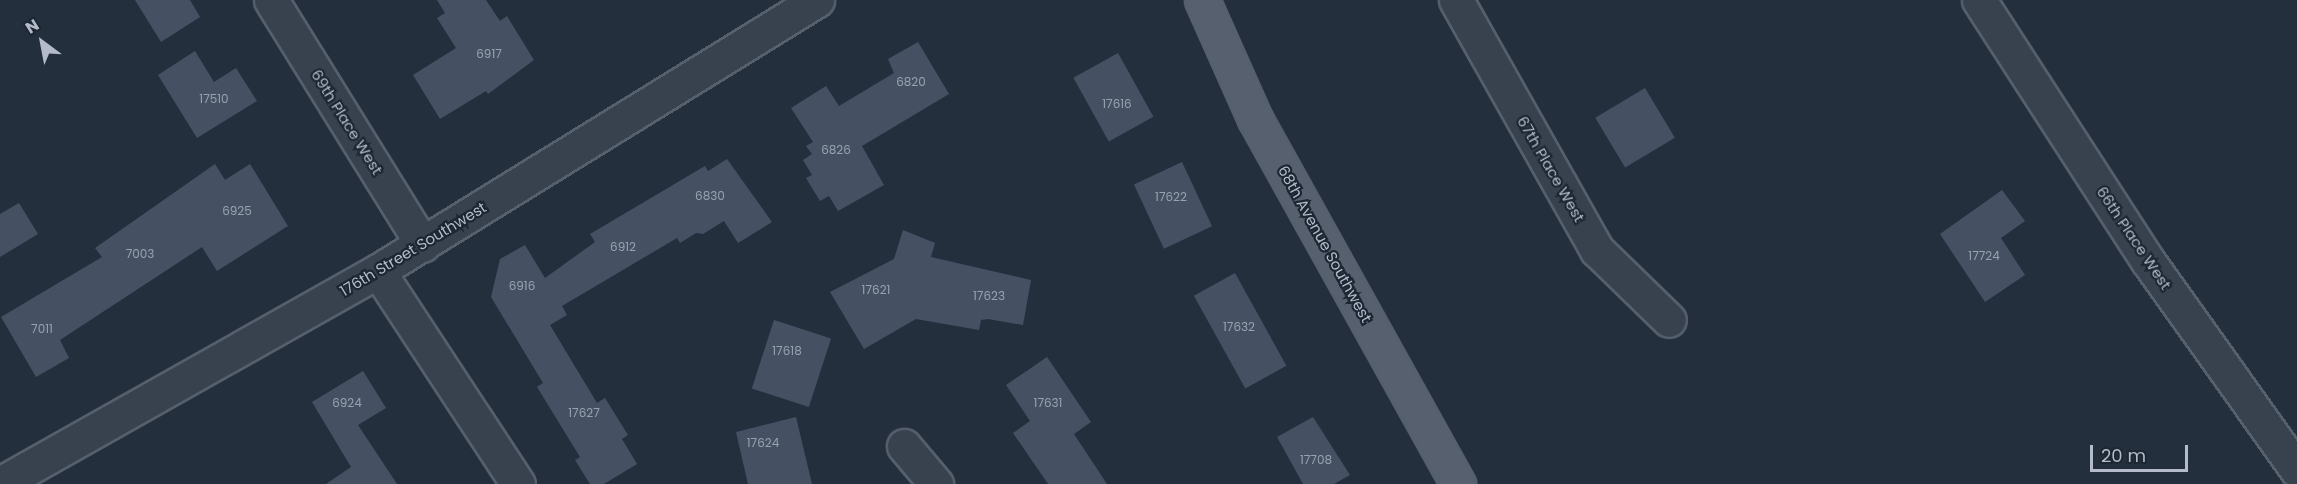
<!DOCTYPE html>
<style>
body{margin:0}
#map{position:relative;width:2297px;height:484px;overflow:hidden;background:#242f3e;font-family:Poppins,sans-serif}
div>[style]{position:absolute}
.building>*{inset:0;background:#455162;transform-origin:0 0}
.roads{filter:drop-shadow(2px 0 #565f6c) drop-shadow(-2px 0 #565f6c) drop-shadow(0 2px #565f6c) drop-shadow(0 -2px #565f6c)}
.minor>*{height:33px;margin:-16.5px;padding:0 16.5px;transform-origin:16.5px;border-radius:16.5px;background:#38414e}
.major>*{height:33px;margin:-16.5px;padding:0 16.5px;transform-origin:16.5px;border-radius:16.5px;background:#56606e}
span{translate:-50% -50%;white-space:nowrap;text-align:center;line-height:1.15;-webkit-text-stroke:4.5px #1d2633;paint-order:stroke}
.number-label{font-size:12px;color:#98a1af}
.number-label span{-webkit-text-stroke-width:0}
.street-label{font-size:15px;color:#b4bcc9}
.north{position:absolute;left:12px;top:12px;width:60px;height:60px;-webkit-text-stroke:4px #1d2633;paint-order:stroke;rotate:328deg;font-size:16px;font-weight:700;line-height:24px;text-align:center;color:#b4bcc9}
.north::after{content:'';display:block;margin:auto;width:21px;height:27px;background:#b4bcc9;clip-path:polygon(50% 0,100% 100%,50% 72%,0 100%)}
.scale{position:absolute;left:2090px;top:445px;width:98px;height:27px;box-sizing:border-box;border:3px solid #b4bcc9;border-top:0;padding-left:8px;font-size:18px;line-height:21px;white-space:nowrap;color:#b4bcc9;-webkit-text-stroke:4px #1d2633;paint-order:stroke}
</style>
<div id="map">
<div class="building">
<i style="clip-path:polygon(135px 0,190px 0,200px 17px,161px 42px)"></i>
<i style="clip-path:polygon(437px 0,486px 0,500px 21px,507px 16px,534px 60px,488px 94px,486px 91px,440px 119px,413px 75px,456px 48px,437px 18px,445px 13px)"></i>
<i style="clip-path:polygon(918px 42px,949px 94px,862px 146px,884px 185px,838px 211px,829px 196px,820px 201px,806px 178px,812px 175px,803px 160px,812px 154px,806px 146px,813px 142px,791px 108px,826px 86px,839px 106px,894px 73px,888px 59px)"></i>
<i style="clip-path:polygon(195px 51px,214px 82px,236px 68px,257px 101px,197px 138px,158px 75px)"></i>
<i style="left:1118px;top:53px;width:73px;height:51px;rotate:61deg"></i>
<i style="left:1645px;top:88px;width:58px;height:58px;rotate:59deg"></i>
<i style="clip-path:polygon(727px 159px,772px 222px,738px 243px,724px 221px,703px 234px,696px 233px,680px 243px,677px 238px,562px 306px,567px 315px,550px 325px,597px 403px,605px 398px,628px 435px,622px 439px,637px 464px,604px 484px,590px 484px,575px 460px,580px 457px,537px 387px,543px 383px,491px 297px,500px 259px,525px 245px,545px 278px,595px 242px,590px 234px,705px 166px,708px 171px)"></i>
<i style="left:1182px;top:162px;width:71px;height:53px;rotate:65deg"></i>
<i style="clip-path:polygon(215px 164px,225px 180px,250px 164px,288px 226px,217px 271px,202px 247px,60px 340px,69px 358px,36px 377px,1px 317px,102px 257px,95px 248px)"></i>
<i style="clip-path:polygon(2002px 190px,2025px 221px,2001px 238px,2025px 275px,1985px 302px,1940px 234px)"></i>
<i style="clip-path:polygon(19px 203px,38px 234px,0 257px,0 214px)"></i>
<i style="clip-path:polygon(903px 230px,935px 243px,931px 257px,1031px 280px,1023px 325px,988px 319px,981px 320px,979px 330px,916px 319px,864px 349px,830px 292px,894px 259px)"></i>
<i style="left:1235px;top:273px;width:106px;height:47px;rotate:61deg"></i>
<i style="left:774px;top:320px;width:60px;height:72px;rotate:18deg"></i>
<i style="clip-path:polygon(1047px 357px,1091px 422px,1074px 434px,1107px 484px,1048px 484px,1013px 433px,1030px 421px,1006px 385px)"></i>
<i style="clip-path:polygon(363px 371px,386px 408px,358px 425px,397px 484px,326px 484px,351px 467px,312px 402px)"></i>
<i style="clip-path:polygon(796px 417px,812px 484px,748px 484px,736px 432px)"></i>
<i style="clip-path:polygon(1313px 417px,1350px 475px,1334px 484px,1303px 484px,1277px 437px)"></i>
</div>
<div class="roads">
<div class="minor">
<i style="left:271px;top:0;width:288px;rotate:58.2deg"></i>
<i style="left:1456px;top:0;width:287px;rotate:60.6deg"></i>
<i style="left:1597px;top:250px;width:100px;rotate:44.2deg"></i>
<i style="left:1979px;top:0;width:311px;rotate:57.1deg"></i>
<i style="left:2148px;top:261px;width:257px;rotate:54.5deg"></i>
<i style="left:378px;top:271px;width:255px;rotate:56.7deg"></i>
<i style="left:904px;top:446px;width:50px;rotate:49.9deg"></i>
<i style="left:0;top:484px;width:434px;rotate:-29.4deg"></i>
<i style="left:378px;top:271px;width:516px;rotate:-31.69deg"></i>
</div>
<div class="major">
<i style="left:1202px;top:0;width:130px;rotate:66deg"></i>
<i style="left:1255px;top:119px;width:418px;rotate:60.9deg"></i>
</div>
</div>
<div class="number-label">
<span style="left:489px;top:54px">6917</span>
<span style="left:911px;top:82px">6820</span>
<span style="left:214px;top:99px">17510</span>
<span style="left:1117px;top:104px">17616</span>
<span style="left:836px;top:150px">6826</span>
<span style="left:710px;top:196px">6830</span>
<span style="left:1171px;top:197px">17622</span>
<span style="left:237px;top:211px">6925</span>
<span style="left:623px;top:247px">6912</span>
<span style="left:140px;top:254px">7003</span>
<span style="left:1984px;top:256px">17724</span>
<span style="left:522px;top:286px">6916</span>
<span style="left:876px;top:290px">17621</span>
<span style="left:989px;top:296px">17623</span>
<span style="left:1239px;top:327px">17632</span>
<span style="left:42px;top:329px">7011</span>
<span style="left:787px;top:351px">17618</span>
<span style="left:347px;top:403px">6924</span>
<span style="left:1048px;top:403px">17631</span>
<span style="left:584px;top:413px">17627</span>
<span style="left:763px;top:443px">17624</span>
<span style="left:1316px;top:460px">17708</span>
</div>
<div class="street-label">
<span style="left:347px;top:122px;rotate:58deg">69th Place West</span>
<span style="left:1551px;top:169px;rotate:60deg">67th Place West</span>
<span style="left:2134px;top:238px;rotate:56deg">66th Place West</span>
<span style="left:1325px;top:244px;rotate:61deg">68th Avenue Southwest</span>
<span style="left:413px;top:249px;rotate:-31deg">176th Street Southwest</span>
</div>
<div class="north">N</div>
<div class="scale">20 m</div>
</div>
